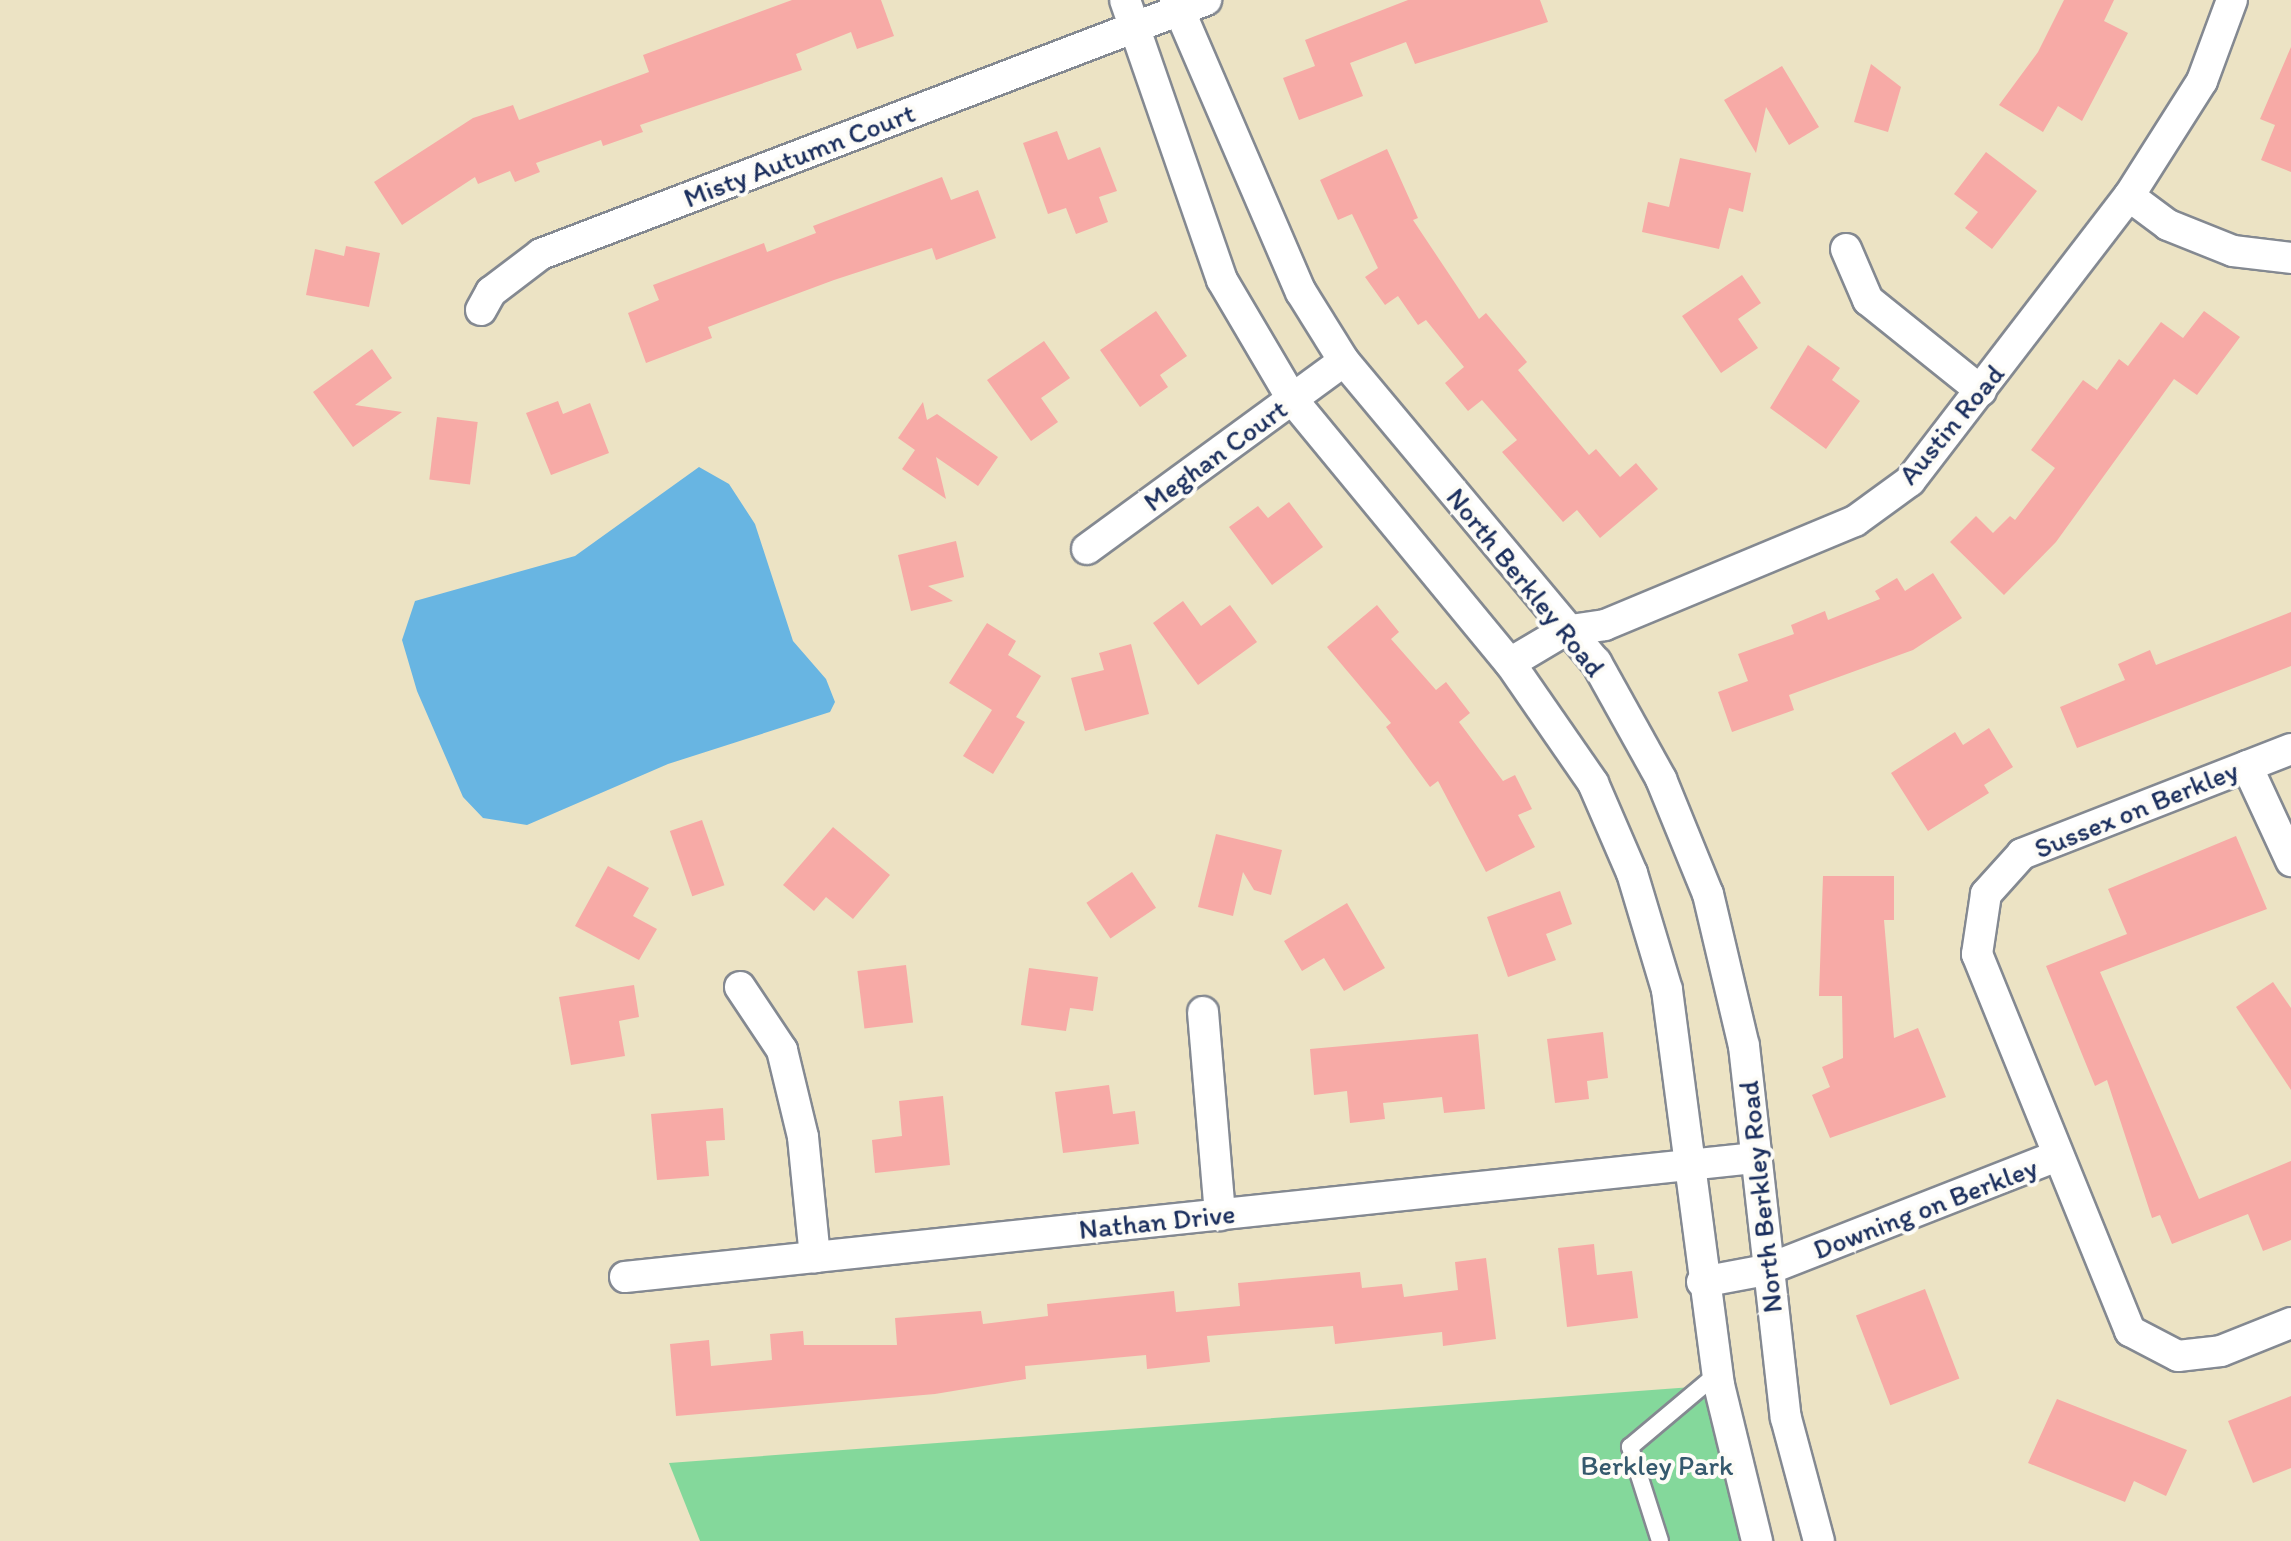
<!DOCTYPE html>
<style>
body{margin:0}
#map{position:relative;width:2291px;height:1541px;overflow:hidden;background:#ece3c4;font-family:Itim,sans-serif}
div>[style]{position:absolute}
.green>*{inset:0;background:#84d89b}
.water>*{inset:0;background:#68b5e2}
.building>*{inset:0;background:#f7aaa6;transform-origin:0 0}
.roads{filter:drop-shadow(2px 0 #848991) drop-shadow(-2px 0 #848991) drop-shadow(0 2px #848991) drop-shadow(0 -2px #848991)}
.service>*{height:16px;margin:-8px;padding:0 8px;transform-origin:8px;border-radius:8px;background:#fff}
.minor>*{height:30px;margin:-15px;padding:0 15px;transform-origin:15px;border-radius:15px;background:#fff}
span{translate:-50% -50%;white-space:nowrap;text-align:center;line-height:1.15;-webkit-text-stroke:8px #fdfcf7;paint-order:stroke}
.street-label{font-size:28px;color:#1b2f5e}
.park-label{font-size:28px;color:#35596d}
</style>
<div id="map">
<div class="green">
<i style="clip-path:polygon(1719px 1385px,1757px 1541px,700px 1541px,669px 1463px)"></i>
</div>
<div class="water">
<i style="clip-path:polygon(699px 467px,729px 484px,755px 524px,793px 641px,826px 679px,835px 702px,830px 712px,668px 764px,527px 825px,483px 818px,463px 797px,417px 691px,402px 640px,415px 601px,575px 556px)"></i>
</div>
<div class="building">
<i style="clip-path:polygon(792px 0,881px 0,894px 36px,857px 49px,851px 32px,796px 54px,802px 70px,640px 125px,643px 132px,603px 146px,601px 140px,536px 163px,540px 172px,515px 182px,510px 171px,478px 184px,475px 177px,402px 225px,374px 182px,473px 118px,513px 105px,519px 120px,649px 72px,643px 55px)"></i>
<i style="clip-path:polygon(1408px 0,1540px 0,1548px 22px,1415px 64px,1406px 42px,1350px 63px,1363px 96px,1299px 120px,1283px 78px,1315px 66px,1305px 40px)"></i>
<i style="clip-path:polygon(2064px 0,2114px 0,2104px 21px,2128px 33px,2082px 121px,2058px 106px,2043px 132px,1999px 105px,2038px 52px)"></i>
<i style="clip-path:polygon(2291px 47px,2291px 172px,2261px 160px,2275px 125px,2260px 119px)"></i>
<i style="clip-path:polygon(1871px 64px,1901px 87px,1888px 132px,1854px 122px)"></i>
<i style="clip-path:polygon(1782px 66px,1819px 127px,1789px 145px,1766px 107px,1756px 153px,1724px 100px)"></i>
<i style="clip-path:polygon(1057px 131px,1068px 160px,1100px 147px,1117px 191px,1099px 197px,1108px 222px,1076px 234px,1066px 208px,1048px 214px,1023px 143px)"></i>
<i style="clip-path:polygon(1387px 149px,1418px 218px,1413px 220px,1479px 319px,1486px 313px,1527px 362px,1518px 370px,1589px 455px,1596px 449px,1620px 477px,1636px 463px,1658px 489px,1600px 538px,1577px 510px,1563px 522px,1502px 452px,1517px 440px,1482px 400px,1468px 411px,1445px 383px,1464px 367px,1426px 320px,1418px 325px,1398px 296px,1385px 305px,1365px 277px,1378px 268px,1352px 214px,1338px 220px,1320px 180px)"></i>
<i style="clip-path:polygon(1986px 152px,2037px 191px,1992px 249px,1965px 228px,1978px 212px,1954px 194px)"></i>
<i style="clip-path:polygon(1680px 158px,1751px 173px,1743px 212px,1729px 208px,1719px 249px,1642px 232px,1648px 202px,1669px 207px)"></i>
<i style="clip-path:polygon(942px 177px,951px 200px,978px 190px,996px 238px,936px 260px,932px 248px,834px 280px,708px 327px,712px 338px,646px 363px,628px 313px,659px 300px,653px 285px,764px 243px,767px 252px,816px 233px,813px 226px)"></i>
<i style="clip-path:polygon(346px 246px,380px 253px,369px 307px,306px 295px,315px 249px,344px 256px)"></i>
<i style="clip-path:polygon(1742px 275px,1761px 303px,1738px 319px,1758px 348px,1721px 373px,1682px 316px)"></i>
<i style="clip-path:polygon(1156px 311px,1187px 356px,1160px 375px,1168px 387px,1140px 407px,1100px 350px)"></i>
<i style="clip-path:polygon(2204px 311px,2240px 337px,2197px 395px,2174px 379px,2056px 542px,2004px 595px,1950px 542px,1976px 516px,1993px 533px,2010px 516px,2015px 520px,2055px 468px,2031px 450px,2083px 380px,2097px 390px,2119px 359px,2128px 366px,2161px 322px,2183px 338px)"></i>
<i style="clip-path:polygon(1044px 341px,1070px 378px,1041px 398px,1058px 422px,1031px 441px,987px 380px)"></i>
<i style="clip-path:polygon(1808px 345px,1840px 368px,1832px 380px,1860px 401px,1826px 449px,1770px 408px)"></i>
<i style="clip-path:polygon(372px 349px,392px 378px,355px 405px,402px 412px,353px 447px,313px 392px)"></i>
<i style="clip-path:polygon(558px 401px,563px 414px,590px 403px,609px 453px,551px 475px,526px 413px)"></i>
<i style="clip-path:polygon(923px 402px,927px 420px,937px 414px,998px 457px,978px 486px,936px 457px,946px 499px,902px 469px,915px 450px,898px 438px)"></i>
<i style="left:437px;top:417px;width:41px;height:63px;rotate:7deg"></i>
<i style="clip-path:polygon(1289px 502px,1323px 547px,1272px 585px,1229px 527px,1258px 506px,1268px 518px)"></i>
<i style="clip-path:polygon(956px 541px,964px 577px,928px 586px,953px 601px,911px 611px,898px 555px)"></i>
<i style="clip-path:polygon(1933px 573px,1962px 618px,1913px 650px,1789px 695px,1794px 710px,1732px 732px,1718px 692px,1748px 681px,1738px 654px,1794px 634px,1791px 625px,1825px 611px,1828px 620px,1880px 599px,1875px 591px,1897px 578px,1905px 591px)"></i>
<i style="clip-path:polygon(1183px 601px,1201px 626px,1230px 605px,1257px 642px,1198px 685px,1153px 623px)"></i>
<i style="clip-path:polygon(1377px 605px,1399px 632px,1391px 639px,1436px 690px,1446px 682px,1470px 713px,1459px 722px,1503px 781px,1515px 775px,1532px 809px,1518px 815px,1535px 847px,1486px 872px,1438px 781px,1430px 787px,1386px 727px,1391px 723px,1327px 647px)"></i>
<i style="clip-path:polygon(2291px 612px,2291px 666px,2077px 748px,2060px 707px,2125px 680px,2118px 664px,2150px 650px,2156px 665px)"></i>
<i style="clip-path:polygon(987px 623px,1016px 641px,1008px 655px,1041px 676px,1016px 717px,1025px 722px,993px 774px,963px 756px,992px 710px,949px 683px)"></i>
<i style="clip-path:polygon(1131px 644px,1149px 714px,1085px 731px,1071px 678px,1104px 670px,1099px 653px)"></i>
<i style="clip-path:polygon(1989px 728px,2013px 767px,1984px 785px,1989px 793px,1928px 831px,1891px 773px,1955px 732px,1963px 745px)"></i>
<i style="left:702px;top:820px;width:69px;height:34px;rotate:71deg"></i>
<i style="clip-path:polygon(833px 827px,890px 875px,853px 919px,826px 897px,814px 911px,783px 885px)"></i>
<i style="clip-path:polygon(1216px 834px,1282px 850px,1271px 895px,1254px 890px,1243px 872px,1233px 916px,1198px 907px)"></i>
<i style="clip-path:polygon(2236px 836px,2267px 909px,2100px 972px,2199px 1199px,2291px 1161px,2291px 1240px,2263px 1251px,2248px 1214px,2172px 1244px,2160px 1215px,2152px 1218px,2107px 1080px,2095px 1086px,2046px 966px,2127px 934px,2108px 889px)"></i>
<i style="clip-path:polygon(608px 866px,649px 888px,633px 916px,657px 929px,639px 960px,575px 926px)"></i>
<i style="left:1132px;top:872px;width:43px;height:55px;rotate:56deg"></i>
<i style="clip-path:polygon(1823px 876px,1894px 876px,1894px 920px,1884px 920px,1894px 1038px,1918px 1028px,1946px 1097px,1830px 1138px,1812px 1095px,1830px 1087px,1822px 1067px,1843px 1058px,1842px 996px,1819px 996px)"></i>
<i style="clip-path:polygon(1560px 891px,1572px 924px,1546px 934px,1556px 960px,1508px 977px,1487px 917px)"></i>
<i style="clip-path:polygon(1347px 903px,1385px 968px,1344px 991px,1324px 958px,1302px 971px,1284px 941px)"></i>
<i style="left:906px;top:965px;width:58px;height:49px;rotate:83deg"></i>
<i style="clip-path:polygon(1029px 968px,1098px 977px,1093px 1011px,1070px 1008px,1066px 1031px,1021px 1025px)"></i>
<i style="clip-path:polygon(2273px 982px,2291px 1008px,2291px 1090px,2236px 1007px)"></i>
<i style="clip-path:polygon(634px 985px,639px 1017px,619px 1021px,625px 1056px,571px 1065px,559px 997px)"></i>
<i style="clip-path:polygon(1603px 1032px,1608px 1078px,1587px 1081px,1589px 1099px,1555px 1103px,1547px 1039px)"></i>
<i style="clip-path:polygon(1478px 1034px,1485px 1109px,1444px 1113px,1442px 1097px,1383px 1103px,1385px 1119px,1350px 1123px,1347px 1091px,1314px 1095px,1310px 1049px)"></i>
<i style="clip-path:polygon(1109px 1085px,1113px 1114px,1135px 1111px,1139px 1144px,1063px 1153px,1055px 1092px)"></i>
<i style="clip-path:polygon(943px 1096px,950px 1165px,875px 1173px,872px 1140px,902px 1136px,899px 1101px)"></i>
<i style="clip-path:polygon(723px 1108px,725px 1140px,706px 1141px,709px 1176px,657px 1180px,651px 1114px)"></i>
<i style="clip-path:polygon(1594px 1244px,1597px 1275px,1632px 1271px,1638px 1318px,1567px 1327px,1558px 1248px)"></i>
<i style="clip-path:polygon(1486px 1258px,1496px 1339px,1443px 1346px,1442px 1332px,1335px 1344px,1333px 1326px,1207px 1336px,1210px 1362px,1147px 1369px,1146px 1355px,1025px 1366px,1026px 1379px,935px 1394px,676px 1416px,670px 1344px,709px 1340px,711px 1366px,772px 1360px,770px 1334px,803px 1331px,804px 1345px,897px 1345px,895px 1318px,981px 1311px,983px 1324px,1048px 1316px,1047px 1304px,1174px 1291px,1176px 1312px,1240px 1306px,1238px 1283px,1360px 1272px,1362px 1288px,1402px 1284px,1404px 1297px,1458px 1290px,1455px 1262px)"></i>
<i style="left:1925px;top:1289px;width:96px;height:74px;rotate:69deg"></i>
<i style="clip-path:polygon(2291px 1396px,2291px 1468px,2253px 1483px,2228px 1421px)"></i>
<i style="clip-path:polygon(2057px 1399px,2187px 1450px,2166px 1496px,2134px 1481px,2125px 1502px,2028px 1463px)"></i>
</div>
<div class="roads">
<div class="service">
<i style="left:1660px;top:1541px;width:99px;rotate:-107.7deg"></i>
<i style="left:1630px;top:1447px;width:114px;rotate:-40deg"></i>
</div>
<div class="minor">
<i style="left:1125px;top:0;width:296px;rotate:70.9deg"></i>
<i style="left:1222px;top:280px;width:138px;rotate:59.5deg"></i>
<i style="left:1292px;top:399px;width:342px;rotate:50.5deg"></i>
<i style="left:1510px;top:663px;width:146px;rotate:55.3deg"></i>
<i style="left:1593px;top:783px;width:98px;rotate:66.6deg"></i>
<i style="left:1632px;top:873px;width:122px;rotate:73.3deg"></i>
<i style="left:1667px;top:990px;width:398px;rotate:82.5deg"></i>
<i style="left:1719px;top:1385px;width:161px;rotate:76.3deg"></i>
<i style="left:1175px;top:0;width:318px;rotate:66.7deg"></i>
<i style="left:1301px;top:292px;width:81px;rotate:58.1deg"></i>
<i style="left:1344px;top:361px;width:393px;rotate:50.1deg"></i>
<i style="left:1596px;top:662px;width:134px;rotate:60.9deg"></i>
<i style="left:1661px;top:779px;width:124px;rotate:67.8deg"></i>
<i style="left:1708px;top:894px;width:156px;rotate:76.7deg"></i>
<i style="left:1744px;top:1046px;width:374px;rotate:83.6deg"></i>
<i style="left:1786px;top:1418px;width:127px;rotate:75deg"></i>
<i style="left:2129px;top:196px;width:49px;rotate:36.6deg"></i>
<i style="left:2168px;top:225px;width:70px;rotate:21.8deg"></i>
<i style="left:2233px;top:251px;width:58px;rotate:6.9deg"></i>
<i style="left:1846px;top:249px;width:56px;rotate:66.7deg"></i>
<i style="left:1868px;top:300px;width:145px;rotate:38.8deg"></i>
<i style="left:481px;top:310px;width:21px;rotate:-61deg"></i>
<i style="left:491px;top:292px;width:63px;rotate:-37.2deg"></i>
<i style="left:541px;top:254px;width:712px;rotate:-20.9deg"></i>
<i style="left:1087px;top:549px;width:318px;rotate:-36.2deg"></i>
<i style="left:1510px;top:663px;width:63px;rotate:-30.7deg"></i>
<i style="left:1564px;top:631px;width:41px;rotate:-8.3deg"></i>
<i style="left:1605px;top:625px;width:271px;rotate:-22.6deg"></i>
<i style="left:1855px;top:521px;width:68px;rotate:-36deg"></i>
<i style="left:1910px;top:481px;width:359px;rotate:-52.5deg"></i>
<i style="left:2129px;top:196px;width:136px;rotate:-57.6deg"></i>
<i style="left:2202px;top:81px;width:86px;rotate:-69.7deg"></i>
<i style="left:2291px;top:749px;width:289px;rotate:158.7deg"></i>
<i style="left:2022px;top:854px;width:54px;rotate:132deg"></i>
<i style="left:1986px;top:894px;width:61px;rotate:98.5deg"></i>
<i style="left:1977px;top:954px;width:407px;rotate:67.9deg"></i>
<i style="left:2130px;top:1331px;width:54px;rotate:27.5deg"></i>
<i style="left:2178px;top:1356px;width:43px;rotate:-6.6deg"></i>
<i style="left:2221px;top:1351px;width:75px;rotate:-21.8deg"></i>
<i style="left:2247px;top:766px;width:105px;rotate:65.1deg"></i>
<i style="left:740px;top:987px;width:76px;rotate:56.3deg"></i>
<i style="left:782px;top:1050px;width:89px;rotate:76.4deg"></i>
<i style="left:803px;top:1137px;width:121px;rotate:84.3deg"></i>
<i style="left:1203px;top:1012px;width:204px;rotate:85.2deg"></i>
<i style="left:625px;top:1277px;width:1137px;rotate:-6.01deg"></i>
<i style="left:1702px;top:1282px;width:65px;rotate:-10.6deg"></i>
<i style="left:1766px;top:1270px;width:309px;rotate:-21.4deg"></i>
</div>
</div>
<div class="street-label">
<span style="left:799px;top:155px;rotate:-21deg">Misty Autumn Court</span>
<span style="left:1951px;top:424px;rotate:-50deg">Austin Road</span>
<span style="left:1215px;top:455px;rotate:-36deg">Meghan Court</span>
<span style="left:1526px;top:582px;rotate:51deg">North Berkley Road</span>
<span style="left:2136px;top:809px;rotate:-22deg">Sussex on Berkley</span>
<span style="left:1760px;top:1197px;rotate:-96deg">North Berkley Road</span>
<span style="left:1925px;top:1208px;rotate:-21deg">Downing on Berkley</span>
<span style="left:1157px;top:1221px;rotate:-6deg">Nathan Drive</span>
</div>
<div class="park-label">
<span style="left:1657px;top:1465px">Berkley Park</span>
</div>
</div>
